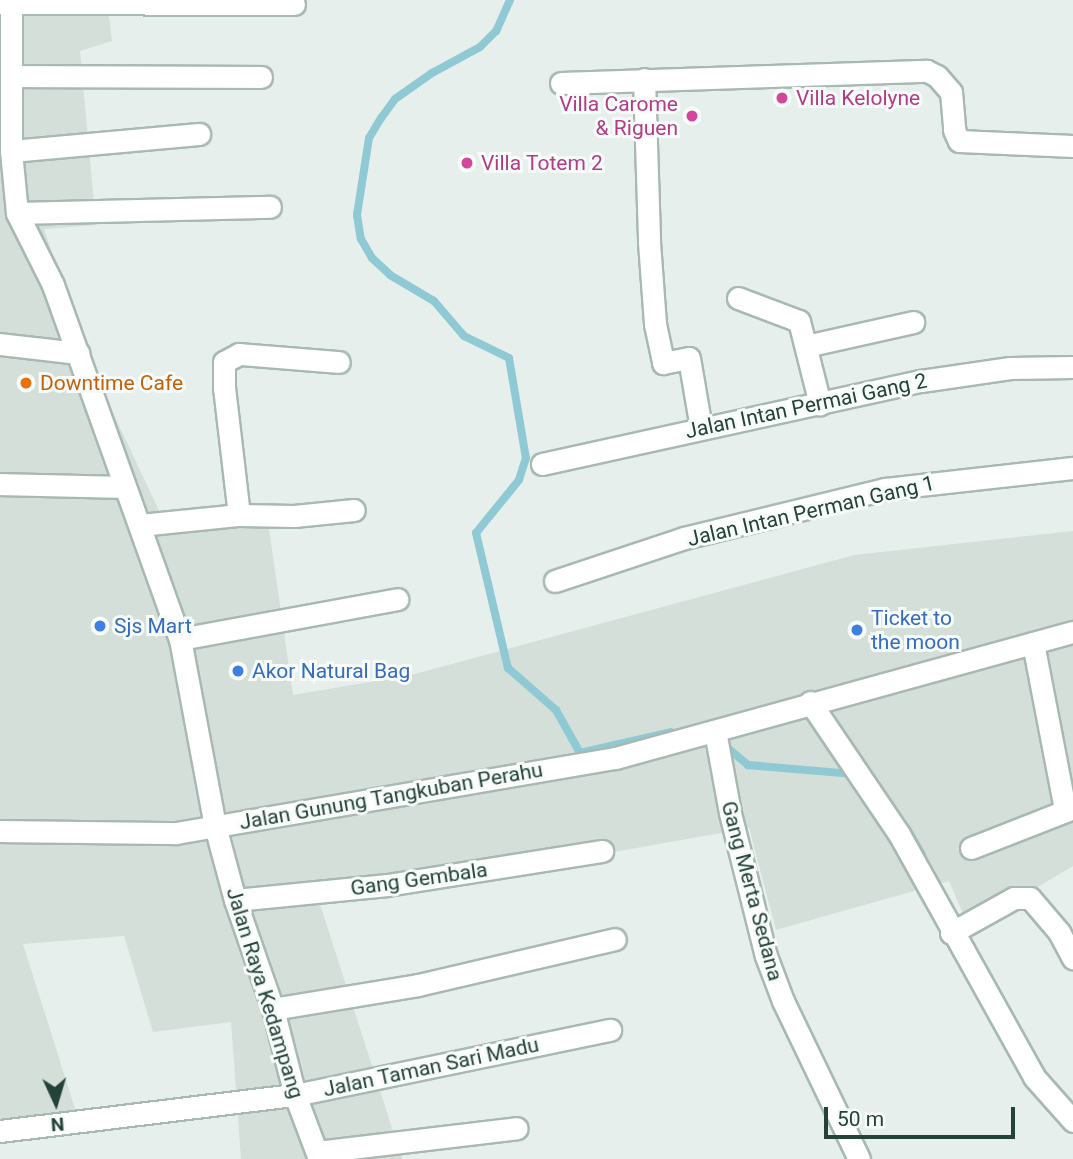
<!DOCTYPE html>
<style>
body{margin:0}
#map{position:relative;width:1073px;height:1159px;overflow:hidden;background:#e6efeb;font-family:Roboto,sans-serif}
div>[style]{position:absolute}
.built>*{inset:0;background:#d4dfda}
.stream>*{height:8px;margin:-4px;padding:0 4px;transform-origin:4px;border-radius:4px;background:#8ec9d4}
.roads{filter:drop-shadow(2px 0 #a8b8b2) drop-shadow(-2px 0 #a8b8b2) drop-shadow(0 2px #a8b8b2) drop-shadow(0 -2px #a8b8b2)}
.minor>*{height:21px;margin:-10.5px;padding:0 10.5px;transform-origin:10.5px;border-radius:10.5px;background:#fff}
.tertiary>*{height:21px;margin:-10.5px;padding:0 10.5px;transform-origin:10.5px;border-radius:10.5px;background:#fff}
.secondary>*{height:21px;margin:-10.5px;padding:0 10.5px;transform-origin:10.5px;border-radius:10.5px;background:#fff}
.dots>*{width:19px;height:19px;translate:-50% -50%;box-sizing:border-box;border:4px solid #f7fbf9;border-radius:50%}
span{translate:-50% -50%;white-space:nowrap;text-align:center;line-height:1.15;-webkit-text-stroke:6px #f7fbf9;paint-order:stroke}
.hotel-label{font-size:21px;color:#b23c85}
.left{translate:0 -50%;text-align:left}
.right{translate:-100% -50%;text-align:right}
.food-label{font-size:21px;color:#c56008}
.street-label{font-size:21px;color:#24423a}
.shop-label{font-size:21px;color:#366cbe}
.north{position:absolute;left:21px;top:1068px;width:70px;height:70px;-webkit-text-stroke:5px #f7fbf9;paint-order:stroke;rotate:176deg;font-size:19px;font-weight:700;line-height:28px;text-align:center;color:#24423a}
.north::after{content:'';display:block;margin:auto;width:24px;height:32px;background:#24423a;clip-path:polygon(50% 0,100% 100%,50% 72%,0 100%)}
.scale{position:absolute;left:824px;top:1107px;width:191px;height:32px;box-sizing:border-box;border:4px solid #24423a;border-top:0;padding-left:9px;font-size:21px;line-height:24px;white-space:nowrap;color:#24423a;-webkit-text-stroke:5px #f7fbf9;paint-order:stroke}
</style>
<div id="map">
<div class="built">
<i style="clip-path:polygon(0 0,107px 0,112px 41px,80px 51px,96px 225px,44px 229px,88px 360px,165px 523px,266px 508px,293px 695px,411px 675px,854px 555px,1073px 531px,1073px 866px,969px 928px,949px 881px,776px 930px,749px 828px,320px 904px,402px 1159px,241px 1159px,231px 1022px,153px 1032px,124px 936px,23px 944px,78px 1118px,0 1127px)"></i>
</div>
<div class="stream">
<i style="left:510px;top:0;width:34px;rotate:114deg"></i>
<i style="left:496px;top:31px;width:23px;rotate:135deg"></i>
<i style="left:480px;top:47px;width:55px;rotate:151.6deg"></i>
<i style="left:432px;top:73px;width:45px;rotate:144.9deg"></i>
<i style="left:395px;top:99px;width:24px;rotate:126deg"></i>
<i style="left:381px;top:118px;width:23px;rotate:121deg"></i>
<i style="left:369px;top:138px;width:78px;rotate:98.9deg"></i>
<i style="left:357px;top:215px;width:24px;rotate:81deg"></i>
<i style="left:361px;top:239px;width:22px;rotate:60deg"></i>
<i style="left:372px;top:258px;width:25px;rotate:43deg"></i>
<i style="left:390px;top:275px;width:51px;rotate:30.6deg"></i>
<i style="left:434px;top:301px;width:46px;rotate:49.4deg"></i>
<i style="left:464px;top:336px;width:50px;rotate:26.1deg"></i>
<i style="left:509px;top:358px;width:101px;rotate:80.4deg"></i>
<i style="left:526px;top:458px;width:23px;rotate:108deg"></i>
<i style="left:519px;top:480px;width:68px;rotate:129.1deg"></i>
<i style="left:476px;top:533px;width:139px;rotate:76.7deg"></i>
<i style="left:508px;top:668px;width:64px;rotate:41.2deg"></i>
<i style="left:556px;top:710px;width:49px;rotate:60.8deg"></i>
<i style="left:580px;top:753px;width:93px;rotate:-13deg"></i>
<i style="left:723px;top:744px;width:33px;rotate:40deg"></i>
<i style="left:748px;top:765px;width:104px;rotate:4.9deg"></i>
<i style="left:906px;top:827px;width:32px;rotate:60deg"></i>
</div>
<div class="roads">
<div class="minor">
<i style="left:0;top:3px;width:294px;rotate:0.2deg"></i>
<i style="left:11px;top:76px;width:250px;rotate:0.2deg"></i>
<i style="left:644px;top:79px;width:163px;rotate:88.2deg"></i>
<i style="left:649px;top:242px;width:82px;rotate:85.8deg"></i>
<i style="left:655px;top:324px;width:40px;rotate:78deg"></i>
<i style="left:663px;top:363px;width:26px;rotate:-11deg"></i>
<i style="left:689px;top:358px;width:71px;rotate:80.3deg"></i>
<i style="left:561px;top:83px;width:366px;rotate:-1.9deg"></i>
<i style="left:927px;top:71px;width:11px;rotate:27deg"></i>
<i style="left:937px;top:76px;width:21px;rotate:49deg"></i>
<i style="left:951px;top:92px;width:38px;rotate:85deg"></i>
<i style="left:954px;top:130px;width:12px;rotate:66deg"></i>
<i style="left:959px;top:141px;width:114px;rotate:2.5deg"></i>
<i style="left:11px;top:151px;width:189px;rotate:-5.2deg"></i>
<i style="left:17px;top:213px;width:253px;rotate:-1.4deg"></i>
<i style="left:738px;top:298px;width:65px;rotate:20.7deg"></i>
<i style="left:799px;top:321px;width:86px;rotate:75.8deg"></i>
<i style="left:0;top:344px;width:79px;rotate:6.6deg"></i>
<i style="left:806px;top:346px;width:110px;rotate:-12.6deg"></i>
<i style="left:542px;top:464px;width:388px;rotate:-12.4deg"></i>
<i style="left:921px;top:381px;width:90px;rotate:-8.3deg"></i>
<i style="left:1010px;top:368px;width:63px;rotate:-0.9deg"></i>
<i style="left:0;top:484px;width:125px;rotate:1.4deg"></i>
<i style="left:239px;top:515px;width:128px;rotate:-96.7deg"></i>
<i style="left:224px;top:388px;width:26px;rotate:-90deg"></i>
<i style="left:224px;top:362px;width:17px;rotate:-28deg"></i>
<i style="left:239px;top:354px;width:100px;rotate:4.6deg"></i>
<i style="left:140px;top:525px;width:100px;rotate:-5.8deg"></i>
<i style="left:239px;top:515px;width:55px;rotate:1deg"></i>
<i style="left:294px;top:516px;width:60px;rotate:-5.7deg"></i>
<i style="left:555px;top:581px;width:136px;rotate:-18.4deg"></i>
<i style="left:684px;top:538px;width:207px;rotate:-13.7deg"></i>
<i style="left:885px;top:489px;width:189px;rotate:-6.4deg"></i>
<i style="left:180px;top:639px;width:221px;rotate:-10.4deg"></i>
<i style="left:1033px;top:643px;width:169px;rotate:79.1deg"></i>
<i style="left:810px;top:702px;width:159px;rotate:56deg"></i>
<i style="left:899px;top:834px;width:278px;rotate:60.9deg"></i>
<i style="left:1034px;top:1077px;width:59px;rotate:48.4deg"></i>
<i style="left:715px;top:731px;width:83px;rotate:79.6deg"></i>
<i style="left:730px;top:813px;width:147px;rotate:75.9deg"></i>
<i style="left:766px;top:956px;width:48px;rotate:69.3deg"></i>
<i style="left:783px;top:1001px;width:175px;rotate:64.3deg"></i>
<i style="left:971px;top:848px;width:110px;rotate:-21.4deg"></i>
<i style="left:235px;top:900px;width:153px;rotate:-5.6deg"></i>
<i style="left:387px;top:885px;width:218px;rotate:-9deg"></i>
<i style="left:951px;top:933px;width:72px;rotate:-29.1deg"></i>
<i style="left:1014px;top:898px;width:16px"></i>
<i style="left:1030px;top:898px;width:45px;rotate:49.5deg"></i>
<i style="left:1059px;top:932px;width:30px;rotate:62deg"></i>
<i style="left:273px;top:1009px;width:147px;rotate:-9.4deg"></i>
<i style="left:418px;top:985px;width:202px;rotate:-13.1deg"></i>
<i style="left:0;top:1131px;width:297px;rotate:-7deg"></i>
<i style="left:295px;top:1095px;width:322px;rotate:-11.7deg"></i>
<i style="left:317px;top:1152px;width:201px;rotate:-6.8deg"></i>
</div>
<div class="tertiary">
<i style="left:11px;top:0;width:151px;rotate:90deg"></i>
<i style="left:11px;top:151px;width:62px;rotate:84.5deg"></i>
<i style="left:17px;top:213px;width:80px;rotate:63.4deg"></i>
<i style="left:53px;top:285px;width:376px;rotate:70.3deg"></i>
<i style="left:180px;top:639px;width:190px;rotate:79.4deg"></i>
<i style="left:215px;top:826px;width:77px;rotate:74.9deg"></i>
<i style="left:235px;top:900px;width:115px;rotate:70.8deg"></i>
<i style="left:273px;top:1009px;width:89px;rotate:75.7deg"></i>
<i style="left:295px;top:1095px;width:68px;rotate:69.4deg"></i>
</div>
<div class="secondary">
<i style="left:0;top:831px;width:176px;rotate:0.7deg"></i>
<i style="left:176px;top:833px;width:445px;rotate:-9.7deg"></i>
<i style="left:615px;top:758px;width:475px;rotate:-15.4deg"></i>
</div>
</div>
<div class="dots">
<i style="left:782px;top:98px;background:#d1479c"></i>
<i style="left:692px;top:116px;background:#d1479c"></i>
<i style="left:467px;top:163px;background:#d1479c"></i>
<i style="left:26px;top:383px;background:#e8710a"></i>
<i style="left:100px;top:626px;background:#3f7fe0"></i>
<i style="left:857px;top:630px;background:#3f7fe0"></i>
<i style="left:238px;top:671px;background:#3f7fe0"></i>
</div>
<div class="hotel-label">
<span class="left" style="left:796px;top:98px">Villa Kelolyne</span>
<span class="right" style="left:678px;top:116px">Villa Carome<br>&amp; Riguen</span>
<span class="left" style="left:481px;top:163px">Villa Totem 2</span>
</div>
<div class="food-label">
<span class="left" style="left:40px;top:383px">Downtime Cafe</span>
</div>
<div class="street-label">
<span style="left:806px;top:406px;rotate:-12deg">Jalan Intan Permai Gang 2</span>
<span style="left:811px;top:511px;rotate:-13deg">Jalan Intan Perman Gang 1</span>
<span style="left:391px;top:796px;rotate:-10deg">Jalan Gunung Tangkuban Perahu</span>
<span style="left:419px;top:879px;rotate:-8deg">Gang Gembala</span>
<span style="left:752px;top:891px;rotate:75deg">Gang Merta Sedana</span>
<span style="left:265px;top:993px;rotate:73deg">Jalan Raya Kedampang</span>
<span style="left:431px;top:1067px;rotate:-12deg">Jalan Taman Sari Madu</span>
</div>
<div class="shop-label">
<span class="left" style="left:871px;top:630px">Ticket to<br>the moon</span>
<span class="left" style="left:114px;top:626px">Sjs Mart</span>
<span class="left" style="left:252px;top:671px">Akor Natural Bag</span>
</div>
<div class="north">N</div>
<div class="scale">50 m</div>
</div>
